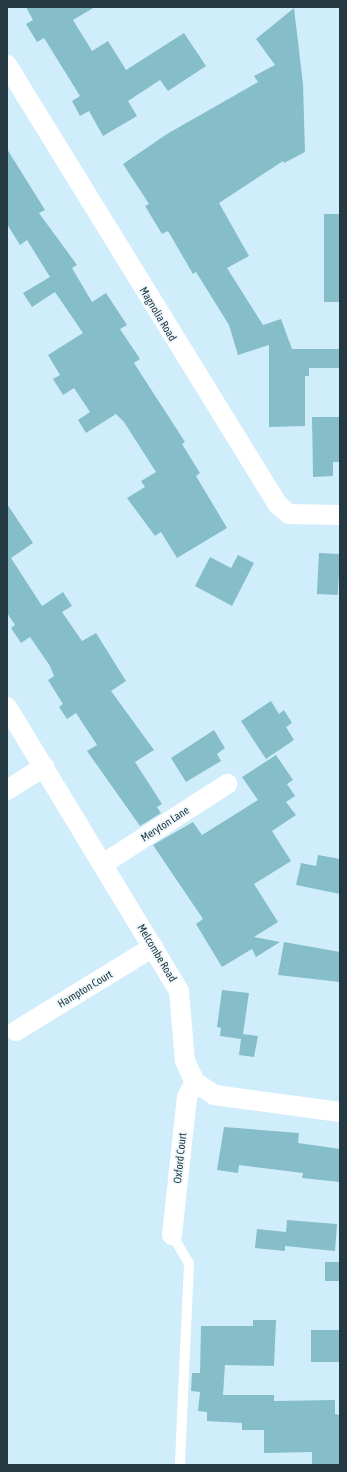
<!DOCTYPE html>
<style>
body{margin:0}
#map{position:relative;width:347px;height:1472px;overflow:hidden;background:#d0edfc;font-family:"Asap Condensed",sans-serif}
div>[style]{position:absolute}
.building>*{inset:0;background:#85bec8;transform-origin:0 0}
.service>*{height:10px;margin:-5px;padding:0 5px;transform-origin:5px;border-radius:5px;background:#fff}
.minor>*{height:20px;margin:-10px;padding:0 10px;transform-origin:10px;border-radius:10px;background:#fff}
span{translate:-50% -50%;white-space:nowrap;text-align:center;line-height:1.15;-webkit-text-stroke:3.5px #edf7fc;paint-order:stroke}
.street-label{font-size:11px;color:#253942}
.frame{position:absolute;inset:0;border:8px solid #253942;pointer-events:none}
</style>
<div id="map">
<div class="building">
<i style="clip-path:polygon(26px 7px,95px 7px,73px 20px,92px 51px,108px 41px,126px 70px,184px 33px,206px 66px,168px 91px,160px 80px,128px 101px,137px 116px,103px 136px,89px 111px,80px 116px,72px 101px,80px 96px,44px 38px,37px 42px,26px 24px,33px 20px)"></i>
<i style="clip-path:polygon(294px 8px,303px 84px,305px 152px,284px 163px,283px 161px,219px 203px,249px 256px,227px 268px,263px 325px,281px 319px,292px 349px,340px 349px,340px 368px,309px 368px,309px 376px,305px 376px,305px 426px,269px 427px,269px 345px,238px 355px,229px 325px,196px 272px,193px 274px,168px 231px,162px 234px,145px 206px,149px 204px,123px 164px,167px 134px,258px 82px,254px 76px,275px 65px,256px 39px)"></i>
<i style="clip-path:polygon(7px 149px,45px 210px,39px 213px,77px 265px,72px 268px,92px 302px,106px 293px,127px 325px,120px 329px,140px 359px,134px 363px,185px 442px,182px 444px,200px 473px,196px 476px,227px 528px,177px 558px,161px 532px,155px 536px,127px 498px,145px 487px,141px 481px,156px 472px,124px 422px,116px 414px,86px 433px,78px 420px,90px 412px,74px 388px,63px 395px,53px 379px,60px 375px,48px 355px,83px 333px,55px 292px,32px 307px,23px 293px,50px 277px,27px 240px,20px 245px,7px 224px)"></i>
<i style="left:324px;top:214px;width:16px;height:88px"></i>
<i style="clip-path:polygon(312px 417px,340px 417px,340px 462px,333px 462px,333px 476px,313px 477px)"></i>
<i style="clip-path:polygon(7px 504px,33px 543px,11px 558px,42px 606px,63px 592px,72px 606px,62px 612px,82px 641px,96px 633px,126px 681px,111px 691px,154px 750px,135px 762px,162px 804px,157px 807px,161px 813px,140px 826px,87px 751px,97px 745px,76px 713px,67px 719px,59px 707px,63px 704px,48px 680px,54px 676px,50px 666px,30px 637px,21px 643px,11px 628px,15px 625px,7px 613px)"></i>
<i style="left:319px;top:553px;width:21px;height:41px;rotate:3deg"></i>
<i style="clip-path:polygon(238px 555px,254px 563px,232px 606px,195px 586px,210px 557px,231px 568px)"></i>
<i style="clip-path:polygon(271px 701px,279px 714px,284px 710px,292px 723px,286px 727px,294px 740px,266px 759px,241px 721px)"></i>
<i style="clip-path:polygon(214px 730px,225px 748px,217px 754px,221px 761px,186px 782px,171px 758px)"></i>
<i style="clip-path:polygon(276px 755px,293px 780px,287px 784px,295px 796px,286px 802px,296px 815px,272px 831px,291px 861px,254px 884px,278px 922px,254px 937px,280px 942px,256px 957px,252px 949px,222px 967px,196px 924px,203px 919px,153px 845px,193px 822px,202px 835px,258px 800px,242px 777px)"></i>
<i style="clip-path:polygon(318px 855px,340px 859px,340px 894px,296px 885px,301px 863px,316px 866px)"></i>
<i style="clip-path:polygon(284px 942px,340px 952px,340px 982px,278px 975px)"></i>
<i style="clip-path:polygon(222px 990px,249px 993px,243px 1034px,258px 1036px,254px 1057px,239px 1055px,241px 1039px,220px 1036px,221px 1028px,217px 1027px)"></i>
<i style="clip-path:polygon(224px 1127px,299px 1133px,298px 1143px,340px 1149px,340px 1182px,302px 1178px,303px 1173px,239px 1165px,238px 1173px,217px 1170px)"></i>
<i style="clip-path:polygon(287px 1220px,337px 1224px,335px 1251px,285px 1246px,285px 1251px,255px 1248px,257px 1229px,286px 1232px)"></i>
<i style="left:325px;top:1262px;width:15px;height:19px"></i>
<i style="clip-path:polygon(253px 1320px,276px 1320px,274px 1366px,225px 1365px,223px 1395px,274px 1395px,274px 1401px,335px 1400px,335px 1414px,340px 1415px,340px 1465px,312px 1465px,312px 1452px,264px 1453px,264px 1430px,242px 1430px,242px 1423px,207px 1421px,207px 1412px,198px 1411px,200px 1392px,191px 1391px,192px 1373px,200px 1373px,201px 1326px,253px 1326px)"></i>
<i style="left:311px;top:1330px;width:29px;height:32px"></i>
</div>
<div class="service">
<i style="left:172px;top:1235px;width:33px;rotate:59deg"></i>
<i style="left:189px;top:1263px;width:202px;rotate:92.6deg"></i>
</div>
<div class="minor">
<i style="left:7px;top:65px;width:517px;rotate:58.37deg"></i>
<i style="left:278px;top:505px;width:14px;rotate:39deg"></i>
<i style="left:289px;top:514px;width:51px;rotate:1.1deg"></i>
<i style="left:7px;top:707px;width:332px;rotate:58.8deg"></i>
<i style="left:179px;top:991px;width:70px;rotate:85.1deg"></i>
<i style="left:185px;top:1061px;width:23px;rotate:65deg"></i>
<i style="left:195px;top:1082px;width:23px;rotate:34deg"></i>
<i style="left:214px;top:1095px;width:127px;rotate:7.7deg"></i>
<i style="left:7px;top:790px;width:44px;rotate:-31.9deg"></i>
<i style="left:103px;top:864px;width:148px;rotate:-32.8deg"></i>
<i style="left:16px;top:1031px;width:161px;rotate:-31.5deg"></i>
<i style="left:172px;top:1235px;width:139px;rotate:-83.8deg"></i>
<i style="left:187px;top:1097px;width:17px;rotate:-62deg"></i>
</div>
<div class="street-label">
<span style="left:158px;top:314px;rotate:59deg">Magnolia Road</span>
<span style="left:165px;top:824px;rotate:-33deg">Meryton Lane</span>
<span style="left:157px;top:953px;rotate:59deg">Melcombe Road</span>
<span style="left:85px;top:989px;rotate:-31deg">Hampton Court</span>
<span style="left:180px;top:1158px;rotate:-84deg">Oxford Court</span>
</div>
<div class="frame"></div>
</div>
